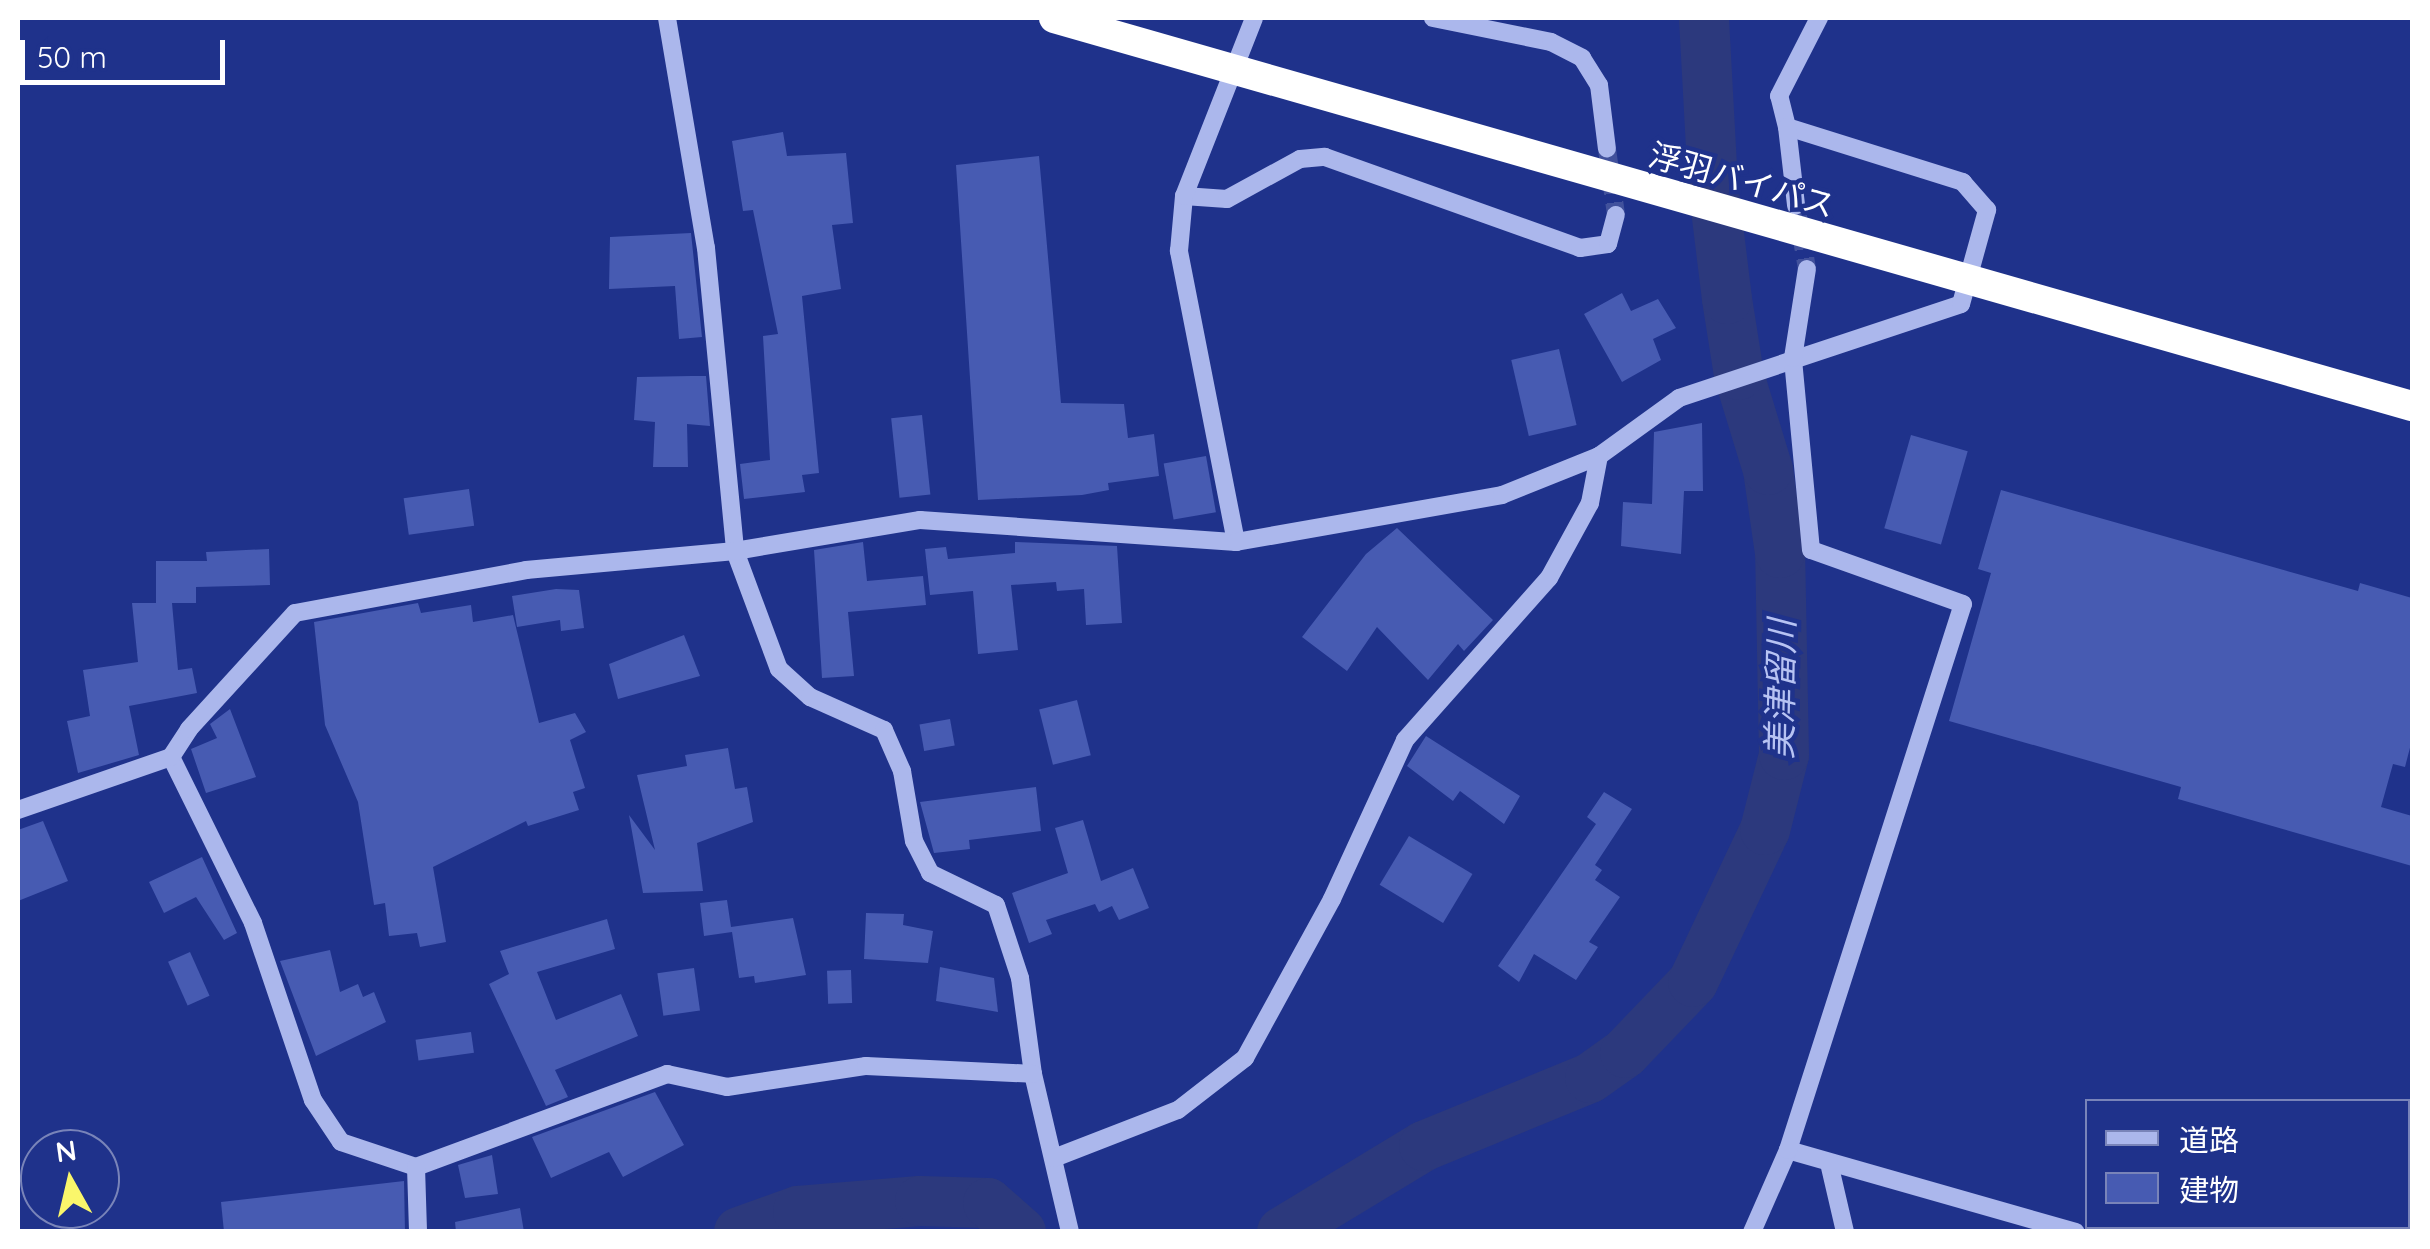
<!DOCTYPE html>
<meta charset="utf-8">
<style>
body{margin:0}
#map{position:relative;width:2430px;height:1249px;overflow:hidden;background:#1f328b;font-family:Quicksand,"Noto Sans JP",sans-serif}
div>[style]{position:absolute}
.river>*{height:50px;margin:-25px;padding:0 25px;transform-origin:25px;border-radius:25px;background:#2c397d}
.building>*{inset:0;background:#475bb2;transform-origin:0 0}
.minor-tunnel>*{height:18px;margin-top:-9px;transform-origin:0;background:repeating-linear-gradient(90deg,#41519c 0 18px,transparent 0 27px)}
.minor>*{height:18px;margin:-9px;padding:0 9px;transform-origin:9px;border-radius:9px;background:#abb7ec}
.highway>*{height:30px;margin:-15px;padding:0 15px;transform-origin:15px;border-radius:15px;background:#fff}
span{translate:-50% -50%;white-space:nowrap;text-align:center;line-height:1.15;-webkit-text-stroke:9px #1f328b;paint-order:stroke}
.street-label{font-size:32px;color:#fff}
.water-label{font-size:35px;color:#b7c3f3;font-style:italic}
.frame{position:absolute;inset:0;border:20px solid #fff;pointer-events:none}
.legend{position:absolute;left:2085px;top:1099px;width:325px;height:130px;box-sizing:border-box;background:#1f328b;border:2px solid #7984b9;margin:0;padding:12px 18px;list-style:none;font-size:30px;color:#fff}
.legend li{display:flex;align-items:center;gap:20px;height:50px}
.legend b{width:50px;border:2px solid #7984b9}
.north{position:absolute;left:20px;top:1129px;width:100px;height:100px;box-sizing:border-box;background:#1f328b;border:2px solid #7984b9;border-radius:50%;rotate:352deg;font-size:28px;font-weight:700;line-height:40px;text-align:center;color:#fff}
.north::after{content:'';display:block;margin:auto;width:35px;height:45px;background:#faf66b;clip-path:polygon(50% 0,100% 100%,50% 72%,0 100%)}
.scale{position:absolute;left:20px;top:40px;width:205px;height:45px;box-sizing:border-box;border:5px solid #fff;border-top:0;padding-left:12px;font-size:30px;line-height:35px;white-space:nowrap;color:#fff;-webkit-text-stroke:8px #1f328b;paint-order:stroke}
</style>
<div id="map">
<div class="river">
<i style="left:739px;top:1232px;width:63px;rotate:-19.6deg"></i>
<i style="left:798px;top:1211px;width:122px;rotate:-4.7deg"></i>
<i style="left:920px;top:1201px;width:68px;rotate:1.7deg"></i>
<i style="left:988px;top:1203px;width:44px;rotate:41.3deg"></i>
<i style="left:1282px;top:1232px;width:166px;rotate:-31.2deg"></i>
<i style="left:1424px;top:1146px;width:179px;rotate:-22.3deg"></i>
<i style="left:1590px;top:1078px;width:43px;rotate:-35.5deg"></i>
<i style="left:1625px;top:1053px;width:98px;rotate:-46.2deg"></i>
<i style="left:1693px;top:982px;width:168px;rotate:-64.7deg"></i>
<i style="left:1765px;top:830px;width:77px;rotate:-75.8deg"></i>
<i style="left:1784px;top:755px;width:202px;rotate:-91.1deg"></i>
<i style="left:1780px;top:553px;width:84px;rotate:-98.2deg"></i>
<i style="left:1768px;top:470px;width:99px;rotate:-107deg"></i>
<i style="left:1739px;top:375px;width:77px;rotate:-99deg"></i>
<i style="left:1727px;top:299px;width:115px;rotate:-97deg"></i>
<i style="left:1713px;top:185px;width:167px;rotate:-93.1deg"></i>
</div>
<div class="building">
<i style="clip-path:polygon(783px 132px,787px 156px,846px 153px,853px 223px,832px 225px,841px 289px,802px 296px,819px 473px,802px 475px,805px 492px,744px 499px,740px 464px,770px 460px,763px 336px,778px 334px,753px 210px,743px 211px,732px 141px)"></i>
<i style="clip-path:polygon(1039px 156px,1061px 403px,1124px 404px,1128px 438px,1154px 434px,1159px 476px,1108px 483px,1109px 490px,1082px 495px,978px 500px,956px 165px)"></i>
<i style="clip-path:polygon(691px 233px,702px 337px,679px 339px,675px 286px,609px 289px,610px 237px)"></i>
<i style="clip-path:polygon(1622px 293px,1631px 311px,1658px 299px,1676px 328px,1653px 339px,1661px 360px,1622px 382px,1584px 314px)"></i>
<i style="left:1559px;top:349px;width:78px;height:49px;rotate:77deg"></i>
<i style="clip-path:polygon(692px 376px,706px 376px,710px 426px,687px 424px,688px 467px,653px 467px,655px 422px,634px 420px,637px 377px)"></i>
<i style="left:922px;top:415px;width:80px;height:31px;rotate:84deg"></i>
<i style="clip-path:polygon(1702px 423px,1703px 491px,1684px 491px,1681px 554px,1621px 546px,1623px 502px,1652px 504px,1654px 432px)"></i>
<i style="left:1911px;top:435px;width:59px;height:97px;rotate:16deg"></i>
<i style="left:1206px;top:456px;width:57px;height:43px;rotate:80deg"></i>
<i style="left:469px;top:489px;width:37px;height:66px;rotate:82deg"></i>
<i style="clip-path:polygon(2001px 490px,2358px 591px,2360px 583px,2412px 598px,2412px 740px,2405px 767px,2393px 764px,2381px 807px,2412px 816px,2412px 866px,2178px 799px,2181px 787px,1949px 721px,1991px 573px,1978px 569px)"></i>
<i style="clip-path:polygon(1397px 528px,1493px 620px,1464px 651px,1458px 644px,1428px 680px,1377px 627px,1347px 671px,1302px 637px,1366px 554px)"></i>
<i style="clip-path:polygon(863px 542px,867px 581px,923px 576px,926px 605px,848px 612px,854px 676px,822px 678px,814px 550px)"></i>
<i style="clip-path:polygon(1015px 542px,1117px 546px,1122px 623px,1086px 625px,1084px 589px,1057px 591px,1056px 582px,1011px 585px,1018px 650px,978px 654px,973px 591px,930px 595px,925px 549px,946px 547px,948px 559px,1015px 553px)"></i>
<i style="clip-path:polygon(269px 549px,270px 585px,196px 587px,196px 603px,172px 603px,178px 670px,192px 668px,197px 693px,129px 706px,139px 755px,78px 773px,67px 721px,90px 716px,83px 670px,138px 662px,132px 603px,156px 603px,156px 561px,207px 561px,206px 552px)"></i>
<i style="clip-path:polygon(556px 589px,579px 590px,584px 628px,561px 631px,560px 620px,517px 627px,512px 596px)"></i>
<i style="clip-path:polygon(418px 603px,421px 613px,471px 605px,473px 622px,513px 615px,539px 723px,575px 713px,586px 732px,570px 740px,585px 788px,573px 792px,579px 810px,528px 826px,526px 821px,433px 867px,446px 942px,420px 947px,417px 933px,389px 936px,385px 903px,374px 905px,358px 802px,325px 725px,314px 622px)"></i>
<i style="clip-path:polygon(684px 635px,700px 676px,618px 699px,609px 664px)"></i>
<i style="left:1077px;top:700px;width:57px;height:39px;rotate:76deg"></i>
<i style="clip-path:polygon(230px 709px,256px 777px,206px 793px,191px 749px,217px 738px,210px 724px)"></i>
<i style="left:950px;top:719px;width:27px;height:31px;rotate:80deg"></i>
<i style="clip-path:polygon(1426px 736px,1520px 796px,1504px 824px,1460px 791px,1453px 801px,1407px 766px)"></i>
<i style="clip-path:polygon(728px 748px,735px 789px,747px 787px,753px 822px,697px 843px,703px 891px,643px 893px,629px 815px,655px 850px,637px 775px,687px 766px,685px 755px)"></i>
<i style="clip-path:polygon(1036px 787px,1041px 831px,969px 840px,970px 849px,934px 853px,920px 802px)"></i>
<i style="clip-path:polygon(1604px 792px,1632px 809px,1595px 865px,1602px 870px,1595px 880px,1620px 897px,1589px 942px,1598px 947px,1576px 980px,1534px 954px,1519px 982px,1498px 966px,1596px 824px,1587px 817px)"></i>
<i style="clip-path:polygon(1083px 820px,1101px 881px,1133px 868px,1149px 908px,1119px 920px,1112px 906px,1099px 912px,1095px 904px,1046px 920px,1052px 934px,1029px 943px,1012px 893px,1068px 873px,1055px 828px)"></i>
<i style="clip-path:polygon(43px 821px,68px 881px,18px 901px,18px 830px)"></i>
<i style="left:1409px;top:836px;width:74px;height:57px;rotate:31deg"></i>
<i style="clip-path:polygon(202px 857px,237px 933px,224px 940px,196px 897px,164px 913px,149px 882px)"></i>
<i style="clip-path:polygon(727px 900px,731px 927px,793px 918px,806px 975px,755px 983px,754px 976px,739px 978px,732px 932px,704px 936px,700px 903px)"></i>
<i style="clip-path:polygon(866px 913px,904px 914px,903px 925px,933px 931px,928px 963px,864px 959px)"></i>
<i style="clip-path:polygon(607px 919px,615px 949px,537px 972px,556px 1020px,621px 994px,638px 1036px,555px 1070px,568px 1097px,546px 1106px,489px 984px,509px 974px,500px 951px)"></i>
<i style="clip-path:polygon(330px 950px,340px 992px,358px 984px,363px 997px,374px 992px,386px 1022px,316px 1056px,280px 961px)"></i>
<i style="left:190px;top:952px;width:48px;height:24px;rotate:66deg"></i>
<i style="clip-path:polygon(940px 967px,994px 978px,998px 1012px,936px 1001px)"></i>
<i style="left:694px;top:968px;width:43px;height:37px;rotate:82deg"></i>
<i style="left:851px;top:970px;width:33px;height:24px;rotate:88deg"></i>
<i style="left:471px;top:1032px;width:21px;height:56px;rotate:82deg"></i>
<i style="clip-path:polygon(655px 1092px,684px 1145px,623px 1177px,609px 1152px,551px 1178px,532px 1137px)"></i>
<i style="clip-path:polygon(492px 1155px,498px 1194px,465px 1198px,458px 1165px)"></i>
<i style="clip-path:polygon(404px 1181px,405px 1232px,224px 1232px,221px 1202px)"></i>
<i style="clip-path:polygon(520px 1208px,524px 1232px,456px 1232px,455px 1222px)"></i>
</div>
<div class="minor-tunnel">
<i style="left:1607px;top:149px;width:67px;rotate:82.2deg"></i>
<i style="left:1796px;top:205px;width:65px;rotate:80.2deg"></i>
</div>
<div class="minor">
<i style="left:667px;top:18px;width:233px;rotate:80.4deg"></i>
<i style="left:706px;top:248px;width:304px;rotate:84.5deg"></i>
<i style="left:735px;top:551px;width:126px;rotate:69.6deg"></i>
<i style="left:779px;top:669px;width:42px;rotate:42.1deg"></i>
<i style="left:810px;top:697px;width:81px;rotate:24deg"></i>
<i style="left:884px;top:730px;width:45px;rotate:66.3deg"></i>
<i style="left:902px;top:771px;width:71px;rotate:80.3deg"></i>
<i style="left:914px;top:841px;width:36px;rotate:63deg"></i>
<i style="left:930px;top:873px;width:73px;rotate:25.9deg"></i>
<i style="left:996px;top:905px;width:77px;rotate:71.8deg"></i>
<i style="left:1020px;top:978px;width:97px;rotate:82.3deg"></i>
<i style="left:1033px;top:1074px;width:162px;rotate:76.8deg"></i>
<i style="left:1433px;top:18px;width:120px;rotate:11.5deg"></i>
<i style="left:1551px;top:42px;width:35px;rotate:27deg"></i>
<i style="left:1582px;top:58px;width:32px;rotate:58deg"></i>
<i style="left:1599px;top:85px;width:64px;rotate:82.9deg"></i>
<i style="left:1787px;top:127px;width:32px;rotate:-104deg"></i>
<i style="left:1779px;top:96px;width:88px;rotate:-62.9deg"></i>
<i style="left:1184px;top:196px;width:43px;rotate:4deg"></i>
<i style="left:1227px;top:199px;width:83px;rotate:-28.7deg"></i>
<i style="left:1300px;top:159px;width:25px;rotate:-5deg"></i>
<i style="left:1325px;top:157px;width:271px;rotate:19.6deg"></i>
<i style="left:1580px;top:248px;width:28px;rotate:-8deg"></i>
<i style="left:1608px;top:244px;width:30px;rotate:-75deg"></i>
<i style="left:1236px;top:542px;width:297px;rotate:-101.1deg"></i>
<i style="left:1179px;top:251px;width:55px;rotate:-84.8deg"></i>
<i style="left:1184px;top:196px;width:191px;rotate:-68.5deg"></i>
<i style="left:171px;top:757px;width:185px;rotate:63.7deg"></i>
<i style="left:253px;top:923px;width:187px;rotate:71.3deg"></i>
<i style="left:313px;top:1100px;width:50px;rotate:56.3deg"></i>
<i style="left:341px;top:1142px;width:79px;rotate:18.4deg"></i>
<i style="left:416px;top:1167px;width:268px;rotate:-20.3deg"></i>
<i style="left:667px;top:1074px;width:61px;rotate:12.2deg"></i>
<i style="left:727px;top:1087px;width:141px;rotate:-8.6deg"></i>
<i style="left:866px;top:1066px;width:167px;rotate:2.7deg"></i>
<i style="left:18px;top:810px;width:162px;rotate:-19.1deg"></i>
<i style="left:171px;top:757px;width:33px;rotate:-57deg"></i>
<i style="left:189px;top:729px;width:157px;rotate:-47.6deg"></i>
<i style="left:295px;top:613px;width:235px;rotate:-10.5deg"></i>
<i style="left:526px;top:570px;width:210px;rotate:-5.2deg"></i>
<i style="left:735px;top:551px;width:188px;rotate:-9.5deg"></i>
<i style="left:920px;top:520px;width:317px;rotate:4deg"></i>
<i style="left:1236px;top:542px;width:270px;rotate:-10deg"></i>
<i style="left:1502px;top:495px;width:105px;rotate:-21.9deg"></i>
<i style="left:1599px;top:456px;width:99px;rotate:-35.9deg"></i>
<i style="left:1679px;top:398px;width:297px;rotate:-18.4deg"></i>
<i style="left:1961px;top:304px;width:98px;rotate:-74.5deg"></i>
<i style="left:1987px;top:210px;width:37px;rotate:-131deg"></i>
<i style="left:1963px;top:182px;width:184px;rotate:-162.6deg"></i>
<i style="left:1787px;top:127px;width:79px;rotate:83.4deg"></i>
<i style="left:1788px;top:1150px;width:299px;rotate:15.9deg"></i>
<i style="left:1054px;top:1158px;width:133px;rotate:-21.2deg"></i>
<i style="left:1178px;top:1110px;width:85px;rotate:-37.8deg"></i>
<i style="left:1245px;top:1058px;width:181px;rotate:-61.3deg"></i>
<i style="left:1332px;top:899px;width:175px;rotate:-65.3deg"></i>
<i style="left:1405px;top:740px;width:217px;rotate:-48.4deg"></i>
<i style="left:1549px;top:578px;width:85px;rotate:-61.3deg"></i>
<i style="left:1590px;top:503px;width:48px;rotate:-79.2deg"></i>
<i style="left:1829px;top:1163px;width:71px;rotate:76.9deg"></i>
<i style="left:416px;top:1167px;width:65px;rotate:88.2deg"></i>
<i style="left:1752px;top:1232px;width:90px;rotate:-66.3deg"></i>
<i style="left:1788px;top:1150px;width:573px;rotate:-72.23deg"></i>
<i style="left:1963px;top:604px;width:161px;rotate:-160.4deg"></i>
<i style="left:1811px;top:550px;width:193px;rotate:-95.4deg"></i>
<i style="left:1793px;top:358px;width:90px;rotate:-81.1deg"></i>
</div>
<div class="highway">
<i style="left:1054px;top:18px;width:1412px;rotate:15.95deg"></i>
</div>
<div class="street-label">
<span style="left:1742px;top:180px;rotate:16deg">浮羽バイパス</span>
</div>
<div class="water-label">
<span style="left:1780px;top:689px;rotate:-89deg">美津留川</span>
</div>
<div class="frame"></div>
<ul class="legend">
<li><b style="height:12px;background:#abb7ec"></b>道路</li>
<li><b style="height:28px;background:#475bb2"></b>建物</li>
</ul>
<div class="north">N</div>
<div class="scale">50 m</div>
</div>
